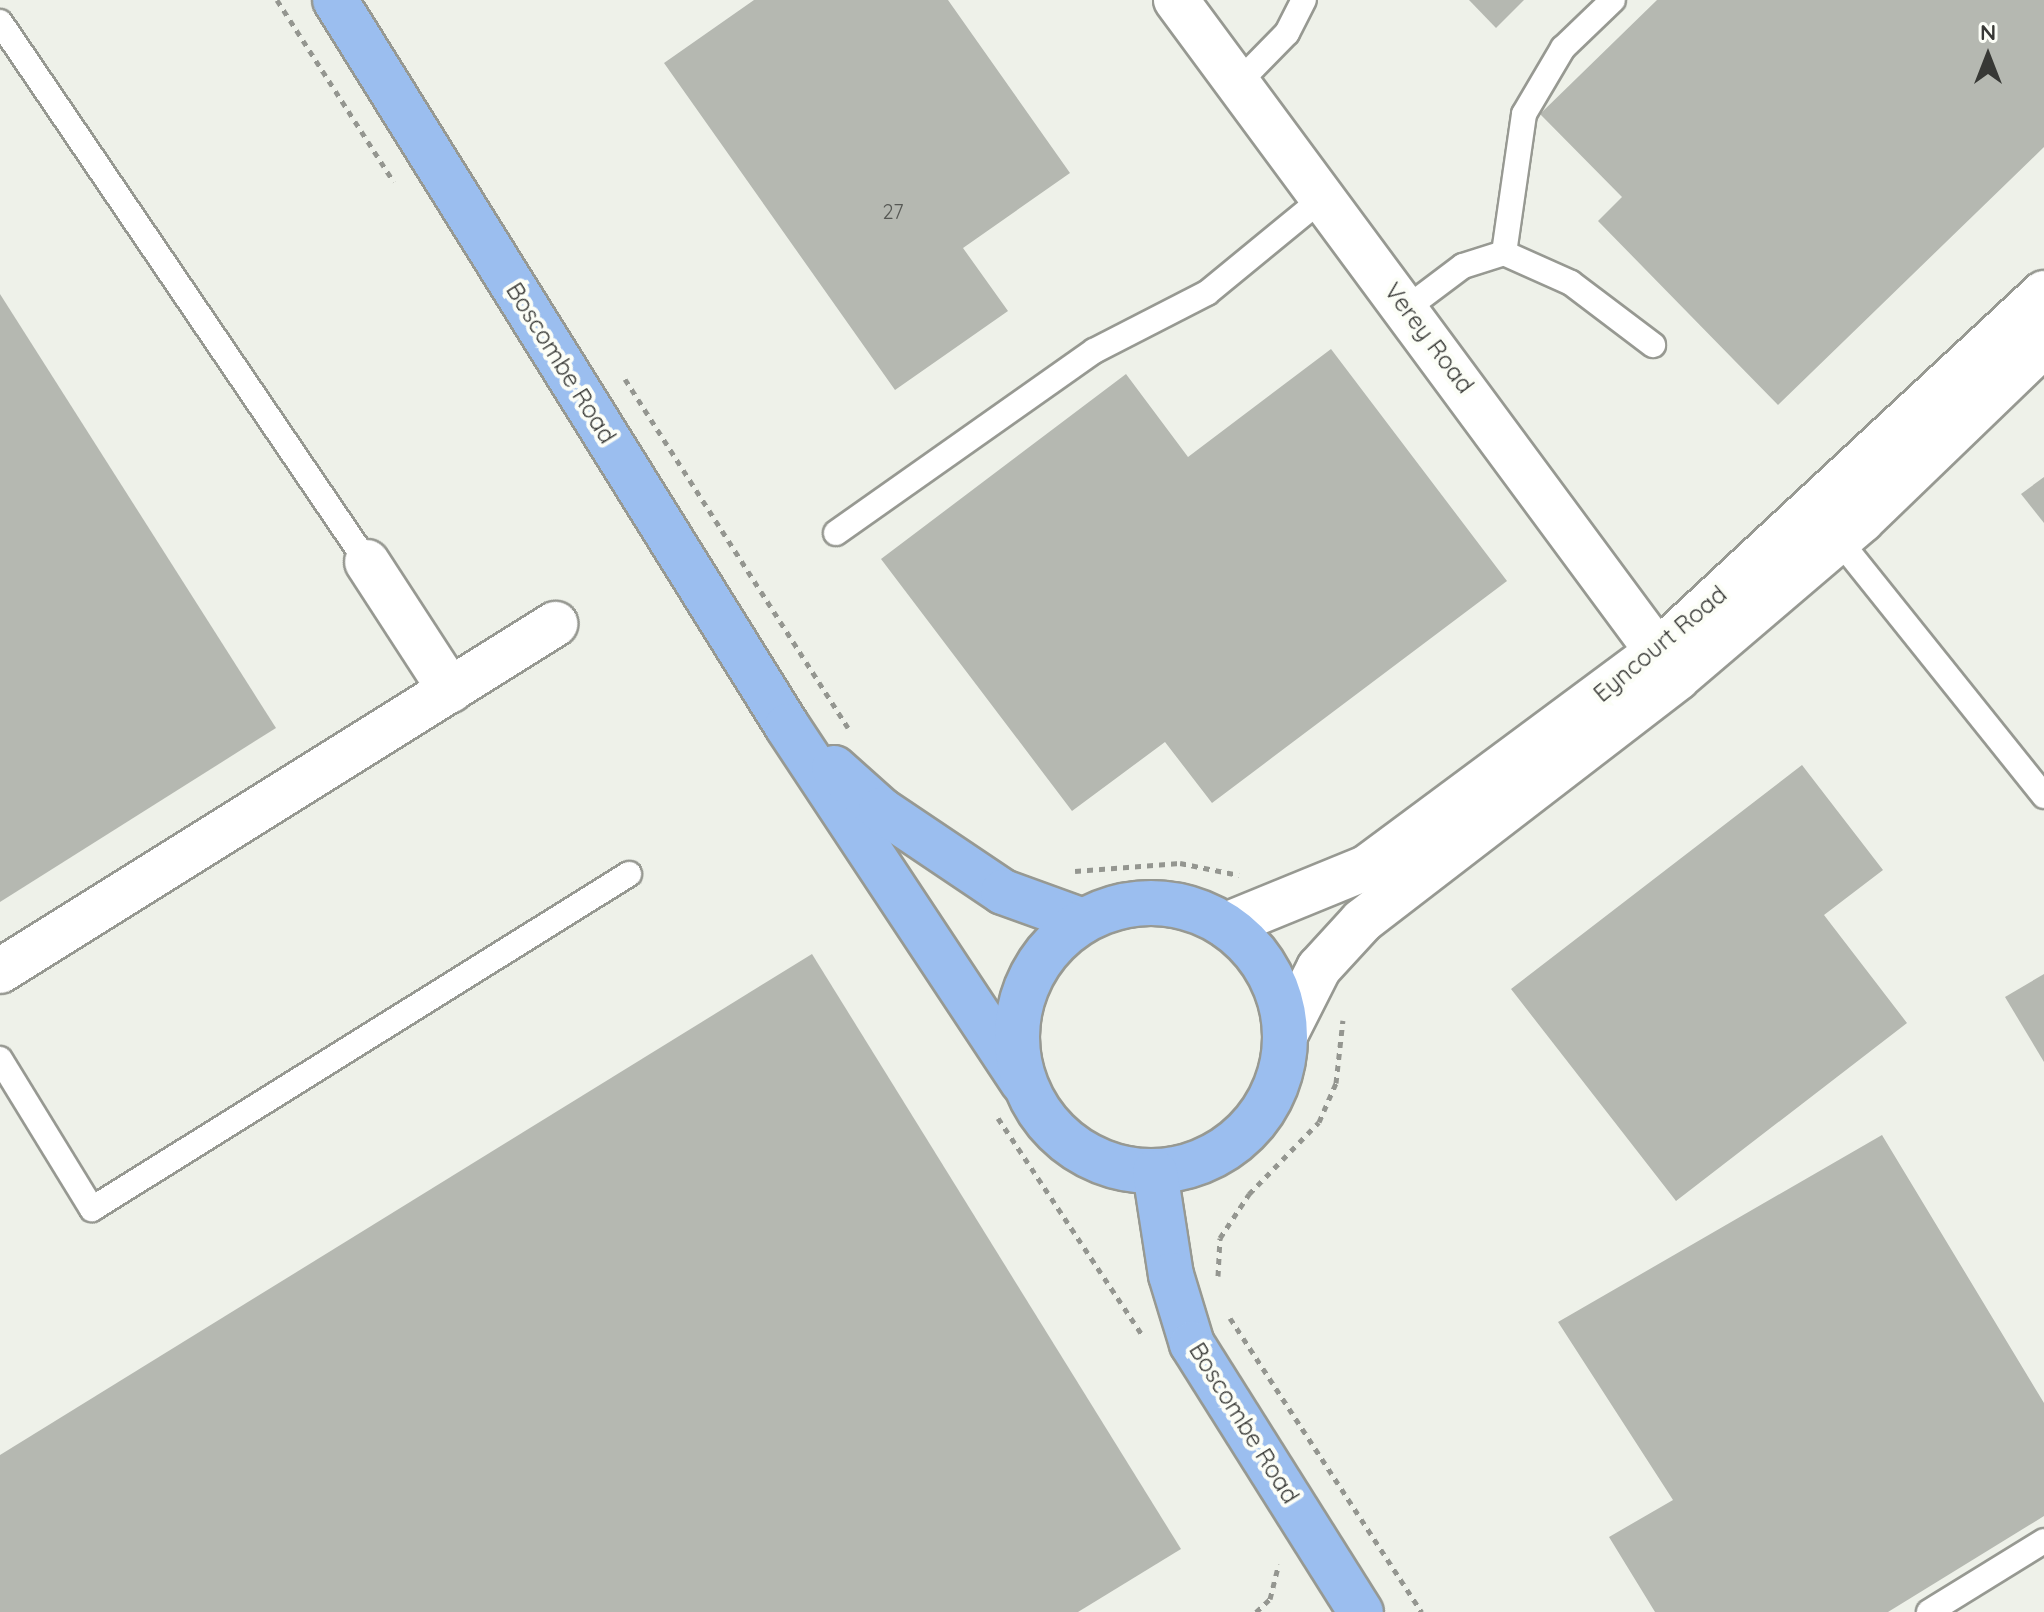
<!DOCTYPE html>
<style>
body{margin:0}
#map{position:relative;width:2044px;height:1612px;overflow:hidden;background:#eef1e9;font-family:Quicksand,sans-serif}
div>[style]{position:absolute}
.building>*{inset:0;background:#b5b8b1}
.path>*{height:5px;margin-top:-2.5px;transform-origin:0;background:repeating-linear-gradient(90deg,#949690 0 6px,transparent 0 12px)}
.roads{filter:drop-shadow(2px 0 #979992) drop-shadow(-2px 0 #979992) drop-shadow(0 2px #979992) drop-shadow(0 -2px #979992)}
.service>*{height:24px;margin:-12px;padding:0 12px;transform-origin:12px;border-radius:12px;background:#fff}
.minor>*{height:44px;margin:-22px;padding:0 22px;transform-origin:22px;border-radius:22px;background:#fff}
.tertiary>*{height:44px;margin:-22px;padding:0 22px;transform-origin:22px;border-radius:22px;background:#fff}
.primary>*{height:44px;margin:-22px;padding:0 22px;transform-origin:22px;border-radius:22px;background:#9bbeef}
.primary>.ring{margin:-22px;padding:0;box-sizing:content-box;background:none;border:44px solid #9bbeef;border-radius:50%}
span{translate:-50% -50%;white-space:nowrap;text-align:center;line-height:1.15;-webkit-text-stroke:8px #fcfef7;paint-order:stroke}
.number-label{font-size:20px;color:#565854}
.number-label span{-webkit-text-stroke-width:0}
.street-label{font-size:24px;color:#373835}
.north{position:absolute;left:1948px;top:16px;width:80px;height:80px;-webkit-text-stroke:6px #fcfef7;paint-order:stroke;rotate:0deg;font-size:22px;font-weight:700;line-height:32px;text-align:center;color:#373835}
.north::after{content:'';display:block;margin:auto;width:28px;height:36px;background:#373835;clip-path:polygon(50% 0,100% 100%,50% 72%,0 100%)}
</style>
<div id="map">
<div class="building">
<i style="clip-path:polygon(754px 0,948px 0,1070px 173px,963px 248px,1008px 311px,895px 390px,664px 63px)"></i>
<i style="clip-path:polygon(1469px 0,1524px 0,1496px 28px)"></i>
<i style="clip-path:polygon(1657px 0,2044px 0,2044px 147px,1778px 405px,1598px 221px,1622px 197px,1540px 114px)"></i>
<i style="clip-path:polygon(0 294px,276px 728px,0 902px)"></i>
<i style="clip-path:polygon(1331px 349px,1507px 581px,1212px 803px,1165px 742px,1072px 811px,881px 559px,1126px 374px,1188px 457px)"></i>
<i style="clip-path:polygon(2044px 477px,2044px 523px,2021px 494px)"></i>
<i style="clip-path:polygon(1802px 765px,1883px 870px,1824px 915px,1907px 1023px,1676px 1201px,1511px 989px)"></i>
<i style="clip-path:polygon(812px 954px,1181px 1549px,1078px 1612px,0 1612px,0 1455px)"></i>
<i style="clip-path:polygon(2044px 974px,2044px 1062px,2005px 997px)"></i>
<i style="clip-path:polygon(1882px 1135px,2044px 1403px,2044px 1516px,1888px 1612px,1655px 1612px,1609px 1537px,1673px 1500px,1558px 1322px)"></i>
</div>
<div class="path">
<i style="left:277px;top:0;width:216px;rotate:57.3deg"></i>
<i style="left:625px;top:379px;width:414px;rotate:57.4deg"></i>
<i style="left:1075px;top:871px;width:105px;rotate:-4.4deg"></i>
<i style="left:1180px;top:863px;width:60px;rotate:11.5deg"></i>
<i style="left:998px;top:1118px;width:262px;rotate:56.4deg"></i>
<i style="left:1218px;top:1276px;width:38px;rotate:-87deg"></i>
<i style="left:1220px;top:1238px;width:53px;rotate:-56.6deg"></i>
<i style="left:1249px;top:1194px;width:100px;rotate:-45.8deg"></i>
<i style="left:1319px;top:1122px;width:43px;rotate:-66.4deg"></i>
<i style="left:1336px;top:1083px;width:63px;rotate:-83.7deg"></i>
<i style="left:1230px;top:1318px;width:351px;rotate:56.9deg"></i>
<i style="left:1256px;top:1612px;width:19px;rotate:-43deg"></i>
<i style="left:1270px;top:1599px;width:36px;rotate:-76deg"></i>
</div>
<div class="roads">
<div class="service">
<i style="left:0;top:22px;width:653px;rotate:55.8deg"></i>
<i style="left:1238px;top:83px;width:70px;rotate:-45.6deg"></i>
<i style="left:1287px;top:33px;width:37px;rotate:-63deg"></i>
<i style="left:1504px;top:253px;width:140px;rotate:-81.8deg"></i>
<i style="left:1524px;top:114px;width:77px;rotate:-59.4deg"></i>
<i style="left:1563px;top:48px;width:69px;rotate:-43.8deg"></i>
<i style="left:1407px;top:308px;width:70px;rotate:-36.9deg"></i>
<i style="left:1463px;top:266px;width:43px;rotate:-17.6deg"></i>
<i style="left:1504px;top:253px;width:73px;rotate:24.1deg"></i>
<i style="left:1571px;top:283px;width:103px;rotate:37.1deg"></i>
<i style="left:836px;top:533px;width:316px;rotate:-35.2deg"></i>
<i style="left:1094px;top:351px;width:127px;rotate:-27.2deg"></i>
<i style="left:1207px;top:293px;width:151px;rotate:-39.4deg"></i>
<i style="left:1839px;top:540px;width:328px;rotate:51.3deg"></i>
<i style="left:0;top:1059px;width:176px;rotate:58.5deg"></i>
<i style="left:92px;top:1209px;width:633px;rotate:-31.96deg"></i>
<i style="left:1929px;top:1612px;width:135px;rotate:-31.7deg"></i>
</div>
<div class="minor">
<i style="left:1176px;top:0;width:843px;rotate:53.54deg"></i>
<i style="left:367px;top:562px;width:153px;rotate:57deg"></i>
<i style="left:0;top:971px;width:655px;rotate:-32.01deg"></i>
</div>
<div class="tertiary">
<i style="left:1226px;top:925px;width:151px;rotate:-22.2deg"></i>
<i style="left:1366px;top:868px;width:367px;rotate:-36.6deg"></i>
<i style="left:1661px;top:649px;width:523px;rotate:-42.91deg"></i>
<i style="left:1286px;top:1033px;width:73px;rotate:-63.1deg"></i>
<i style="left:1319px;top:968px;width:64px;rotate:-47.5deg"></i>
<i style="left:1362px;top:921px;width:398px;rotate:-37.6deg"></i>
<i style="left:1677px;top:678px;width:243px;rotate:-40.5deg"></i>
<i style="left:1862px;top:520px;width:253px;rotate:-44deg"></i>
</div>
<div class="primary">
<i style="left:335px;top:0;width:855px;rotate:58.09deg"></i>
<i style="left:787px;top:726px;width:427px;rotate:56.5deg"></i>
<i style="left:834px;top:768px;width:63px;rotate:41.8deg"></i>
<i style="left:881px;top:810px;width:147px;rotate:33.9deg"></i>
<i style="left:1003px;top:892px;width:85px;rotate:19.9deg"></i>
<i class="ring" style="left:1017px;top:903px;width:224px;height:224px"></i>
<i style="left:1155px;top:1172px;width:104px;rotate:81.2deg"></i>
<i style="left:1171px;top:1275px;width:72px;rotate:73.1deg"></i>
<i style="left:1192px;top:1344px;width:317px;rotate:57.8deg"></i>
</div>
</div>
<div class="number-label">
<span style="left:893px;top:211px">27</span>
</div>
<div class="street-label">
<span style="left:1429px;top:338px;rotate:53deg">Verey Road</span>
<span style="left:561px;top:363px;rotate:58deg">Boscombe Road</span>
<span style="left:1660px;top:644px;rotate:-40deg">Eyncourt Road</span>
<span style="left:1244px;top:1423px;rotate:58deg">Boscombe Road</span>
</div>
<div class="north">N</div>
</div>
